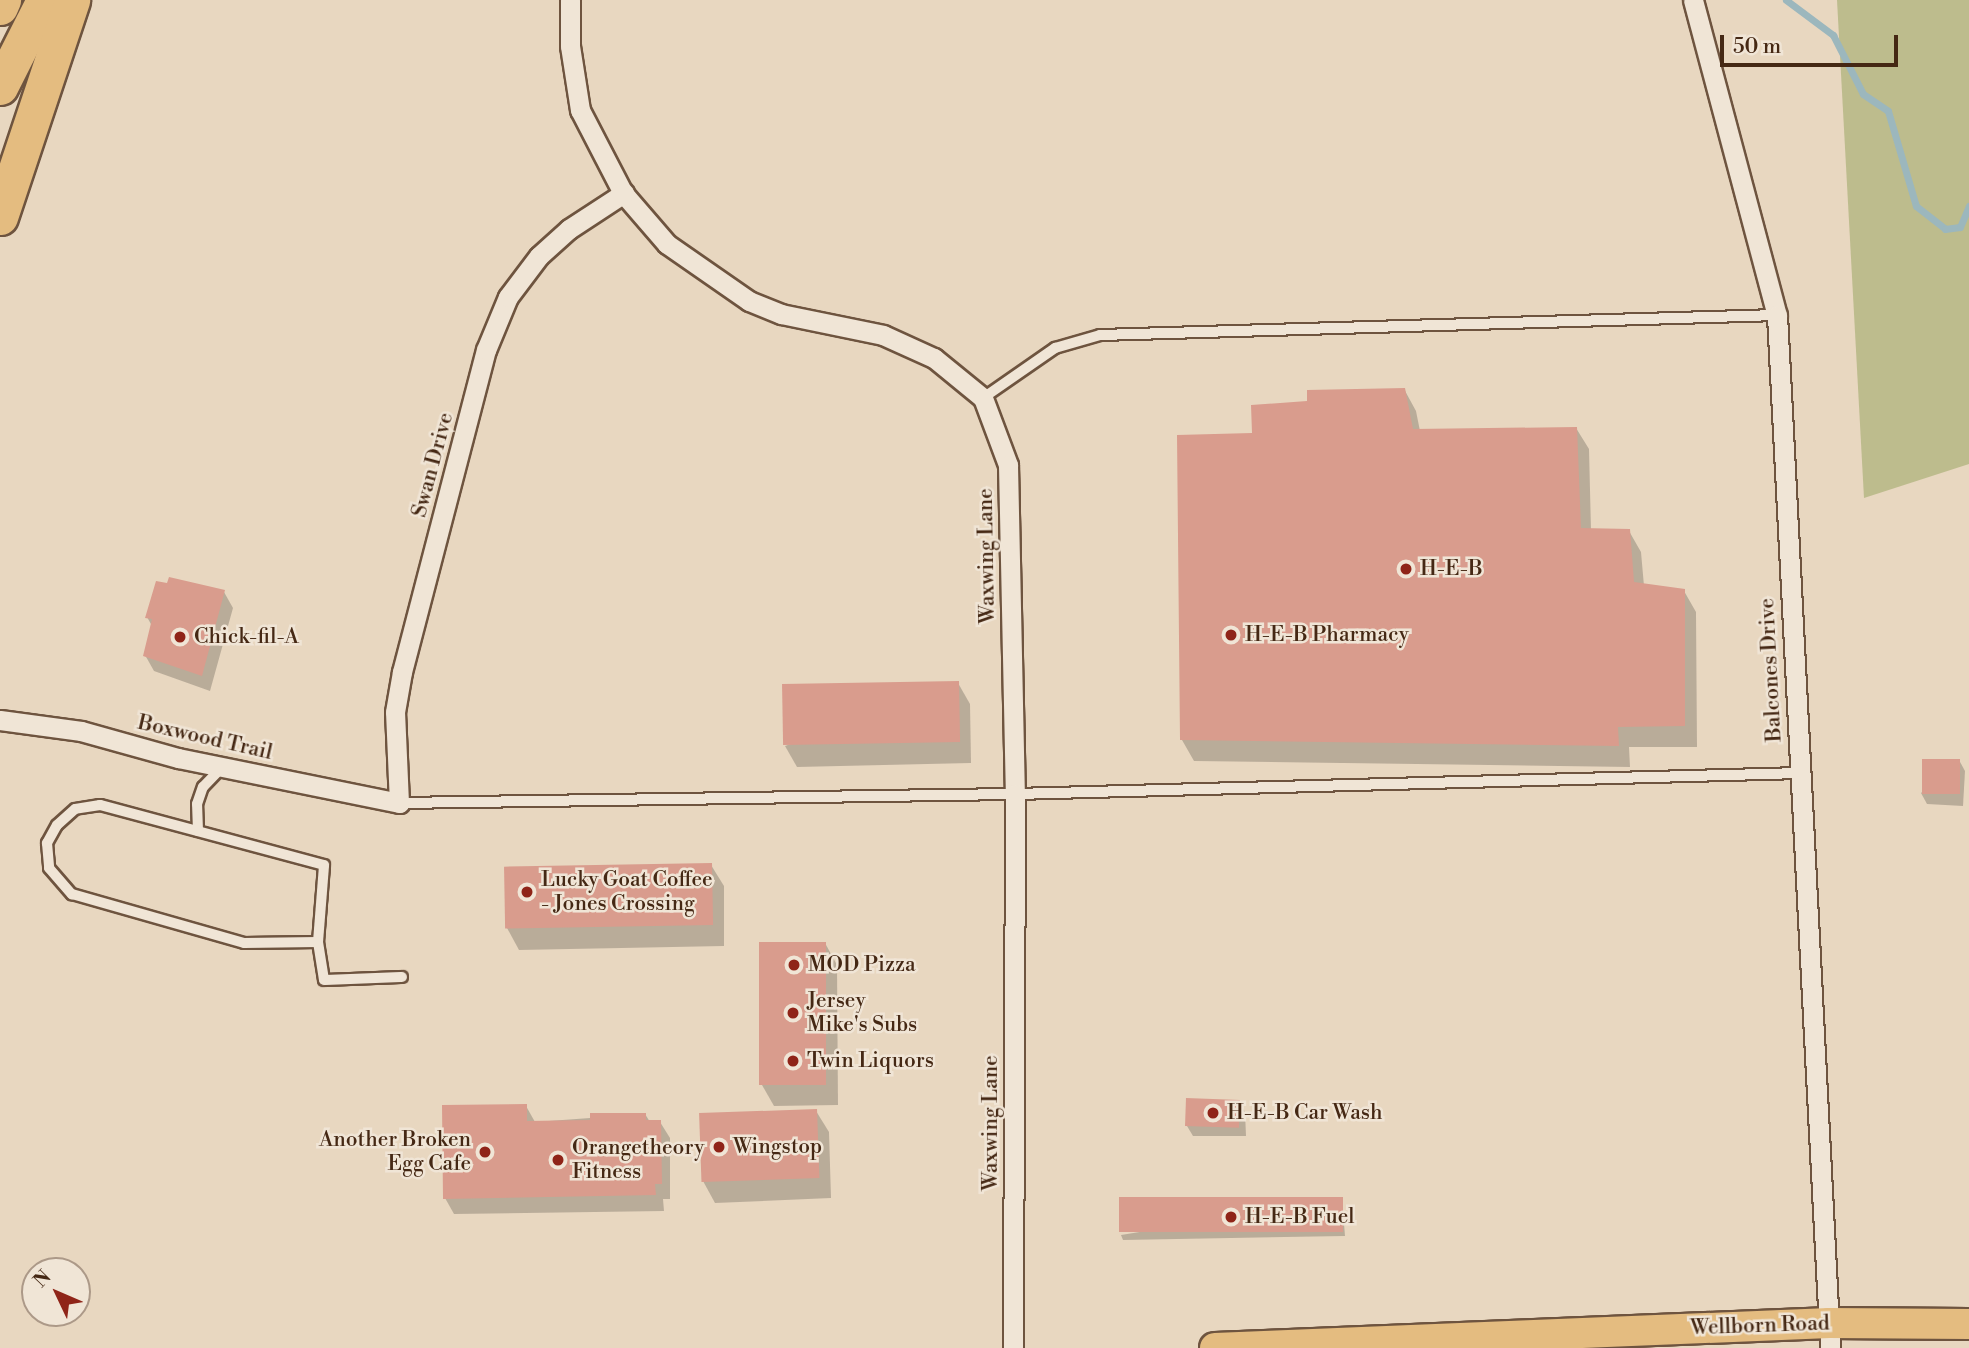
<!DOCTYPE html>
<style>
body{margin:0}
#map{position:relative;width:1969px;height:1348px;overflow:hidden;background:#e8d7c0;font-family:"Libre Bodoni",serif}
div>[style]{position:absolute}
.green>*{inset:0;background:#bdbc8d}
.shadow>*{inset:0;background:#0003}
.stream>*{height:7px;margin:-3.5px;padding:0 3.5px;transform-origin:3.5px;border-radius:3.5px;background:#9cb7bd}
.building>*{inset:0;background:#d99c8d;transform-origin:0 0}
.roads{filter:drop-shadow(2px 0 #6e543f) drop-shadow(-2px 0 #6e543f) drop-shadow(0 2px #6e543f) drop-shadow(0 -2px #6e543f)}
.lane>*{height:10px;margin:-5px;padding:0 5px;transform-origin:5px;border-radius:5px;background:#f0e5d6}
.street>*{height:19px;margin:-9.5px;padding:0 9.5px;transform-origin:9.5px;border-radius:9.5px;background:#f0e5d6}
.primary>*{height:30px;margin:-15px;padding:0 15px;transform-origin:15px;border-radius:15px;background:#e4bc80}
.highway>*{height:35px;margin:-17.5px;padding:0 17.5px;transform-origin:17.5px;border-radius:17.5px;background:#e4bc80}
.dots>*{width:19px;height:19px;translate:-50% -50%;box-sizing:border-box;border:4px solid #f0e5d6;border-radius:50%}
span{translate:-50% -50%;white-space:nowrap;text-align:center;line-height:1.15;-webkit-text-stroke:5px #f0e5d6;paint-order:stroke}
.street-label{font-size:21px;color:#452814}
.poi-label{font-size:21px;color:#452814}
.left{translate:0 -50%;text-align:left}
.right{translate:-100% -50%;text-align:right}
.north{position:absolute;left:21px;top:1257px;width:70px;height:70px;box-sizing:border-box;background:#f0e5d6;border:2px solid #ac9988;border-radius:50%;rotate:314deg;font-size:19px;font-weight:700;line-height:28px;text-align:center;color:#452814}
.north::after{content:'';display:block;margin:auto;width:24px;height:32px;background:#8f2418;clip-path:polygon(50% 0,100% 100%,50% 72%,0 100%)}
.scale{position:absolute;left:1720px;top:35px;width:178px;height:32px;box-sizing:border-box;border:4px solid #452814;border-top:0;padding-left:9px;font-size:21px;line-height:24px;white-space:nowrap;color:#452814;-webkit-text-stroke:5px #f0e5d6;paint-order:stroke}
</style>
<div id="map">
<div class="green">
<i style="clip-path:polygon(1837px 0,1969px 0,1969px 464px,1864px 498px)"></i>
</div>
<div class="shadow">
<i style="clip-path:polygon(1404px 389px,1416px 411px,1420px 431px,1576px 428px,1589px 449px,1591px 530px,1629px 531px,1641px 552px,1644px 586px,1684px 591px,1696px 612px,1697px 747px,1629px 747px,1630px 767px,1194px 761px,1182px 740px,1254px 435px,1309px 402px)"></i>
<i style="clip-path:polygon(224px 592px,233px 608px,210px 691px,154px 671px,145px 655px,152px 626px,147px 617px)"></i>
<i style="clip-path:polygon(958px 683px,970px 704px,971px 763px,797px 767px,785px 746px)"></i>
<i style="clip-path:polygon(1959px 760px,1965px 771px,1963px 806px,1927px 804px,1921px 793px)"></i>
<i style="clip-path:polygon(711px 865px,724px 886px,724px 946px,519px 950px,507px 928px)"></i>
<i style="clip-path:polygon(825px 943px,837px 965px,838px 1105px,774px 1106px,762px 1085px)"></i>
<i style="clip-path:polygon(1188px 1099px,1239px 1102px,1245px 1112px,1246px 1136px,1193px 1136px,1187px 1126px)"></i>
<i style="clip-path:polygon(526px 1106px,535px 1122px,645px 1114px,650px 1122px,660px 1122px,670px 1138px,670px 1199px,663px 1199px,664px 1211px,454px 1214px,445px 1198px)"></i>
<i style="clip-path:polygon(816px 1111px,829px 1132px,831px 1198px,715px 1203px,703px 1181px)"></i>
<i style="clip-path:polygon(1342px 1199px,1345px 1236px,1123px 1240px,1121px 1235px)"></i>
</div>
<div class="stream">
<i style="left:1786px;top:0;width:59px;rotate:36.7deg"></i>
<i style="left:1833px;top:35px;width:66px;rotate:63deg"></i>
<i style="left:1863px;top:94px;width:30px;rotate:34deg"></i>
<i style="left:1888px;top:111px;width:99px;rotate:73.6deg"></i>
<i style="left:1916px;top:206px;width:37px;rotate:38deg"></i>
<i style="left:1945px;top:229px;width:15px;rotate:-8deg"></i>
<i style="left:1960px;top:227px;width:23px;rotate:-67deg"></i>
</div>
<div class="building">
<i style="clip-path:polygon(1405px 388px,1413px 429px,1577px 427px,1581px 528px,1630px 529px,1634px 582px,1685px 589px,1685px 726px,1618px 727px,1619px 746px,1180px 740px,1177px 435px,1252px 433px,1251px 405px,1307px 401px,1307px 390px)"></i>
<i style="clip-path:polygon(169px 577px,225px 590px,202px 676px,143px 656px,152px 619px,145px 618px,156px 581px,167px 583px)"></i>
<i style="left:959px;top:681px;width:61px;height:177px;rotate:89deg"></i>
<i style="left:1922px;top:759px;width:38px;height:35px"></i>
<i style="left:712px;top:863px;width:62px;height:208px;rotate:89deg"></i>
<i style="left:759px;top:942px;width:67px;height:143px"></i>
<i style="left:1186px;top:1098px;width:54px;height:28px;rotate:2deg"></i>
<i style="clip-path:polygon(527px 1104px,527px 1121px,590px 1120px,590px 1113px,646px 1113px,646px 1120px,661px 1120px,662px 1184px,655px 1184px,656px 1195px,443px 1199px,442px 1105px)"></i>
<i style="left:817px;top:1109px;width:69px;height:118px;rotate:88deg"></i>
<i style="left:1343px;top:1197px;width:35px;height:224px;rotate:90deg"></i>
</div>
<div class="roads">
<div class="lane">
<i style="left:983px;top:398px;width:88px;rotate:-34.8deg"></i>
<i style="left:1055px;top:348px;width:47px;rotate:-16.1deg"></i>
<i style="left:1100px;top:335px;width:677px;rotate:-1.69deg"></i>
<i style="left:399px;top:803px;width:616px;rotate:-0.84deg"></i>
<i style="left:1015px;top:794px;width:784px;rotate:-1.53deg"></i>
<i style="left:198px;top:831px;width:27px;rotate:-92deg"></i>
<i style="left:197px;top:804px;width:18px;rotate:-71deg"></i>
<i style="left:203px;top:787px;width:28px;rotate:-46deg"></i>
<i style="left:318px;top:942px;width:77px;rotate:-85.5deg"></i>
<i style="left:324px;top:865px;width:232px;rotate:-165deg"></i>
<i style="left:100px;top:805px;width:25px;rotate:171deg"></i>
<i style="left:75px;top:809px;width:24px;rotate:138deg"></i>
<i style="left:57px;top:825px;width:21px;rotate:119deg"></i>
<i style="left:47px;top:843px;width:25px;rotate:85deg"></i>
<i style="left:49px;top:868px;width:35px;rotate:49deg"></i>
<i style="left:72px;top:894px;width:179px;rotate:15.9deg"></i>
<i style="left:244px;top:943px;width:74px;rotate:-0.8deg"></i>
<i style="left:318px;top:942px;width:38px;rotate:81deg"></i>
<i style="left:324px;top:980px;width:78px;rotate:-2.2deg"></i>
</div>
<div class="street">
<i style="left:570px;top:0;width:46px;rotate:90deg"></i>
<i style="left:570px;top:46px;width:65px;rotate:81.1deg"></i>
<i style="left:580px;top:110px;width:93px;rotate:62.6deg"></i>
<i style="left:623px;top:193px;width:67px;rotate:49.2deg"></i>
<i style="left:667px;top:244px;width:100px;rotate:34.8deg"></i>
<i style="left:749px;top:301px;width:35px;rotate:22deg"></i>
<i style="left:781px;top:314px;width:104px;rotate:11.6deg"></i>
<i style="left:883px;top:335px;width:56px;rotate:24.3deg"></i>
<i style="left:934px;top:358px;width:63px;rotate:39.2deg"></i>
<i style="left:983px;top:398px;width:72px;rotate:69.5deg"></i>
<i style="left:1008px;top:465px;width:329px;rotate:88.8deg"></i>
<i style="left:1015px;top:794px;width:554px;rotate:90.21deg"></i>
<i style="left:1693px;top:0;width:326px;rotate:75.1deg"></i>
<i style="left:1777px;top:315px;width:1034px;rotate:87.06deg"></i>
<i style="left:0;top:720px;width:82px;rotate:7.7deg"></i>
<i style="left:81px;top:731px;width:101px;rotate:15.6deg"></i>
<i style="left:178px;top:758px;width:226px;rotate:11.5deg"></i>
<i style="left:399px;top:803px;width:91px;rotate:-92.5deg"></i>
<i style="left:395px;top:712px;width:41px;rotate:-80.1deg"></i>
<i style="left:402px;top:672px;width:333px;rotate:-75.4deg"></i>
<i style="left:486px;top:350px;width:57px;rotate:-67.5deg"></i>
<i style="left:508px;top:297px;width:51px;rotate:-52.9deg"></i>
<i style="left:539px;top:256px;width:40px;rotate:-42deg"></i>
<i style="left:569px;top:229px;width:66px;rotate:-33.2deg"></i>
</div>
<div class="primary">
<i style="left:1215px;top:1348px;width:615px;rotate:-2.33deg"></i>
<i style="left:1829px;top:1323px;width:140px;rotate:0.4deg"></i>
</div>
<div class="highway">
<i style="left:0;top:7px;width:8px;rotate:-67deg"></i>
<i style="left:0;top:87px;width:97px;rotate:-63.2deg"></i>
<i style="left:0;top:217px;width:229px;rotate:-71.6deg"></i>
</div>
</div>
<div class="dots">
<i style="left:1406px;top:569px;background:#8f2418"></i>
<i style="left:1231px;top:635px;background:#8f2418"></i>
<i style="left:180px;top:637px;background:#8f2418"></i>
<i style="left:527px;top:892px;background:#8f2418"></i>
<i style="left:794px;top:965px;background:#8f2418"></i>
<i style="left:793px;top:1013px;background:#8f2418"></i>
<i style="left:793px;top:1061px;background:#8f2418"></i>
<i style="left:1213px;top:1113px;background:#8f2418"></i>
<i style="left:719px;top:1147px;background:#8f2418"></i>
<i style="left:485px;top:1152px;background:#8f2418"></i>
<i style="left:558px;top:1160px;background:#8f2418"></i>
<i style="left:1231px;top:1217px;background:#8f2418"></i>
</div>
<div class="street-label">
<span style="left:433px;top:465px;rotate:-75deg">Swan Drive</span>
<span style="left:987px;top:556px;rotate:-91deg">Waxwing Lane</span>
<span style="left:1771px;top:670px;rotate:-93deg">Balcones Drive</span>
<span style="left:205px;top:738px;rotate:13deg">Boxwood Trail</span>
<span style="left:991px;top:1123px;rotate:-90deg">Waxwing Lane</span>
<span style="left:1760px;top:1326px;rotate:-2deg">Wellborn Road</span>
</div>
<div class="poi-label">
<span class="left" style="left:1420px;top:569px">H-E-B</span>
<span class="left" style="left:1245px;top:635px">H-E-B Pharmacy</span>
<span class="left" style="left:194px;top:637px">Chick-fil-A</span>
<span class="left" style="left:541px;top:892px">Lucky Goat Coffee<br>- Jones Crossing</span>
<span class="left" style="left:808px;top:965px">MOD Pizza</span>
<span class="left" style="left:807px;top:1013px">Jersey<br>Mike's Subs</span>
<span class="left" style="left:807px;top:1061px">Twin Liquors</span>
<span class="left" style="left:1227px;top:1113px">H-E-B Car Wash</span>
<span class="right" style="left:471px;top:1152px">Another Broken<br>Egg Cafe</span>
<span class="left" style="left:733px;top:1147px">Wingstop</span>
<span class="left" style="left:572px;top:1160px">Orangetheory<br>Fitness</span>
<span class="left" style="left:1245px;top:1217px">H-E-B Fuel</span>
</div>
<div class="north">N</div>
<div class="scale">50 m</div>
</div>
